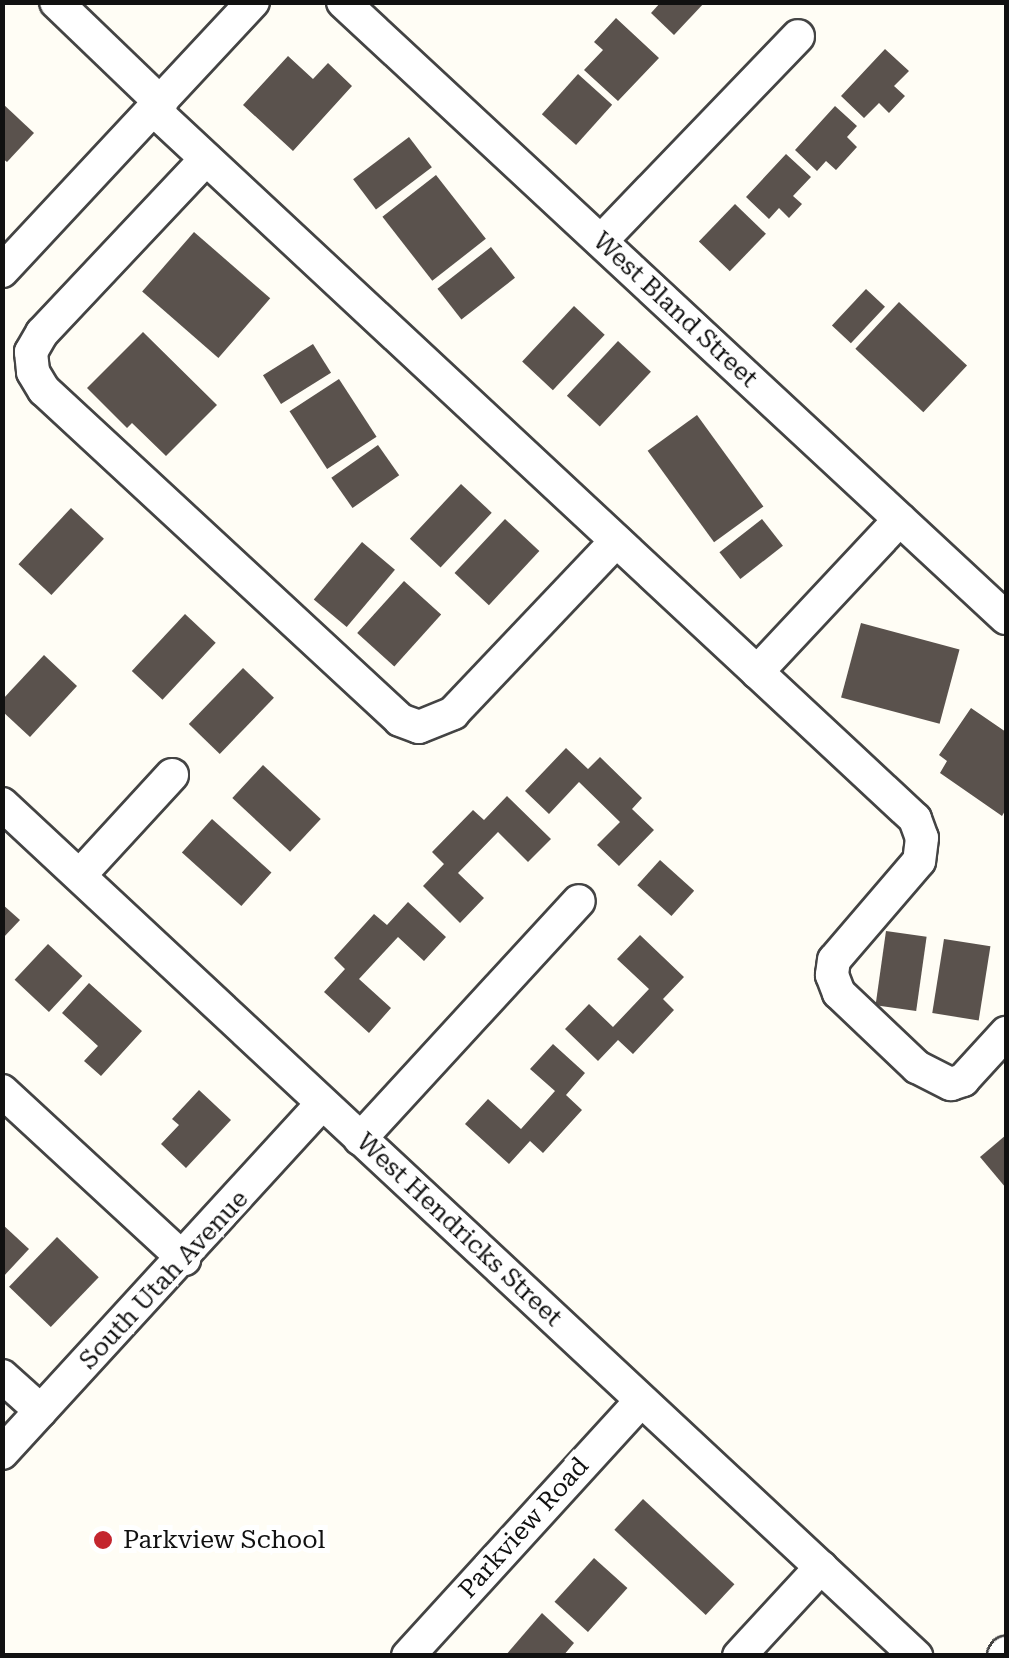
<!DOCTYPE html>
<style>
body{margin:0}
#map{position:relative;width:1009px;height:1658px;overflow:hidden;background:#fffdf5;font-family:"Roboto Serif",serif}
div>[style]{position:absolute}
.building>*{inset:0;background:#5a524d;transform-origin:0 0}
.roads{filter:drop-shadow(2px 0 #444) drop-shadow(-2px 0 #444) drop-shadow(0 2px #444) drop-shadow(0 -2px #444)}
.minor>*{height:32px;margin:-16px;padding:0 16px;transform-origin:16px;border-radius:16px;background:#fff}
.dots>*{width:28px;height:28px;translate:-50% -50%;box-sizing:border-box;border:5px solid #fff;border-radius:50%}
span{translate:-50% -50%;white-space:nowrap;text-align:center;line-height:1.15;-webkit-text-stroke:10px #fff;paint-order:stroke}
.street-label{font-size:25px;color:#111}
.poi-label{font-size:25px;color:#111}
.left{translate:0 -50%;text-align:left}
.frame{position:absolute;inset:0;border:5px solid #111;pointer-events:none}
</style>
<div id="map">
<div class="building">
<i style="clip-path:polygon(661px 2px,705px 2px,674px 35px,651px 13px)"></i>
<i style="clip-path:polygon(616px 18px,659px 58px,618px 101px,584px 70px,603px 50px,594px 42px)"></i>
<i style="clip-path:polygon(885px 49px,909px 71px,894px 86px,905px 96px,889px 113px,879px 103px,864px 118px,841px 96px)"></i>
<i style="clip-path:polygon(288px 56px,313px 79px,328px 63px,352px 86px,293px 151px,243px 105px)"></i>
<i style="left:578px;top:74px;width:46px;height:54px;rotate:42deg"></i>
<i style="clip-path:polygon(2px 103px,34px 133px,7px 162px,2px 158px)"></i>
<i style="clip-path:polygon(835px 106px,857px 126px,847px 137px,857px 147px,836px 170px,826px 161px,817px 171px,795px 150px)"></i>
<i style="left:409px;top:137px;width:38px;height:70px;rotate:53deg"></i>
<i style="clip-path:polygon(786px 154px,811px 177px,793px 196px,802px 204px,789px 218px,779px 208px,769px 219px,746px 197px)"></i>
<i style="left:436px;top:175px;width:81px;height:68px;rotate:52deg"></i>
<i style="left:735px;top:204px;width:43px;height:52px;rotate:44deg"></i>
<i style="left:194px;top:232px;width:101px;height:79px;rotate:41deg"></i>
<i style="left:491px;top:247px;width:39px;height:68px;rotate:52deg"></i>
<i style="left:866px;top:289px;width:26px;height:50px;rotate:43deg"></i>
<i style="left:899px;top:302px;width:93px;height:64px;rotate:43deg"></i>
<i style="left:574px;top:306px;width:42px;height:76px;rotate:43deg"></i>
<i style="clip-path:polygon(143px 332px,217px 405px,166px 456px,132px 423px,127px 428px,87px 388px)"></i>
<i style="left:618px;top:341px;width:45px;height:75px;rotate:43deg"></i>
<i style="left:313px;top:344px;width:34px;height:59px;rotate:58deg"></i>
<i style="left:339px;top:379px;width:69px;height:59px;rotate:57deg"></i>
<i style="left:697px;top:415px;width:113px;height:61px;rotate:54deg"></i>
<i style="left:378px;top:445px;width:37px;height:57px;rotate:55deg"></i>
<i style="left:461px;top:484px;width:42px;height:75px;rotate:43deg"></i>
<i style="left:71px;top:508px;width:45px;height:77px;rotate:43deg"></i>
<i style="left:505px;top:519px;width:47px;height:74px;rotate:43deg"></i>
<i style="left:762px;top:519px;width:34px;height:54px;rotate:52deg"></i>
<i style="left:362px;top:542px;width:43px;height:75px;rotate:40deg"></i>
<i style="left:404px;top:581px;width:50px;height:70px;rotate:42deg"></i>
<i style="left:185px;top:614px;width:42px;height:78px;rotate:43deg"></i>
<i style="left:861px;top:623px;width:102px;height:77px;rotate:15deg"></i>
<i style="clip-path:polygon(44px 655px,77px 686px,30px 737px,2px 711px,2px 700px)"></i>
<i style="left:243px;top:668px;width:43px;height:78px;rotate:44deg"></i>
<i style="clip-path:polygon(971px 708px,1006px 732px,1006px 809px,1002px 816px,940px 773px,947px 761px,939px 755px)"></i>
<i style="clip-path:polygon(566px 748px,588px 769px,600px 757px,642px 798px,632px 809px,654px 830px,619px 866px,597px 845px,620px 822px,579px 782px,549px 814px,525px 791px)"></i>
<i style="left:263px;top:765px;width:79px;height:45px;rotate:43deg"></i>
<i style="clip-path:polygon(507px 796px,551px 839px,528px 862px,498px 832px,458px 873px,484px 898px,460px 923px,423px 886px,444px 864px,432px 852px,473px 810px,484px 820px)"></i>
<i style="left:212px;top:819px;width:80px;height:45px;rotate:42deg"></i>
<i style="left:660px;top:860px;width:46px;height:34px;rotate:42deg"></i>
<i style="clip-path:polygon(408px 902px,446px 937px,424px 961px,398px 937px,359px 979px,391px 1008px,369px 1033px,324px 992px,345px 969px,334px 958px,374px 914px,387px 925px)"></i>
<i style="clip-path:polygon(2px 904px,20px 920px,2px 939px)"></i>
<i style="left:886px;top:931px;width:41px;height:75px;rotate:8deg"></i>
<i style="clip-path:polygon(640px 935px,684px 977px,663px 999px,674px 1010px,633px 1054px,618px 1040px,598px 1061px,565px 1029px,589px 1004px,613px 1027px,649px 989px,617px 959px)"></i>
<i style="left:944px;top:939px;width:47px;height:75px;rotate:9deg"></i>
<i style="left:48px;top:944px;width:47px;height:49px;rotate:43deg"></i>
<i style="clip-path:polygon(89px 983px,142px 1031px,101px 1076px,84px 1061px,98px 1046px,62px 1013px)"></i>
<i style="clip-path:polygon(553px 1044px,585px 1073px,566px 1095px,582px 1110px,543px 1153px,530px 1141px,509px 1164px,465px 1124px,488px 1099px,521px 1129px,555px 1091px,530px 1069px)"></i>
<i style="clip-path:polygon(199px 1090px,231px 1120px,186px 1168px,161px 1144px,179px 1125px,172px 1119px)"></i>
<i style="clip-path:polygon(1006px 1135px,1006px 1188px,980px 1157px)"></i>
<i style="clip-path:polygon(2px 1224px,29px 1249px,2px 1278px)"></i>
<i style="left:57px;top:1237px;width:58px;height:69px;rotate:44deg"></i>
<i style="left:643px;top:1499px;width:125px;height:42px;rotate:43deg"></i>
<i style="left:594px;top:1558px;width:45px;height:59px;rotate:42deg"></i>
<i style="clip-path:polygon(542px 1613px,574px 1643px,563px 1656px,505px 1656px)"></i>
</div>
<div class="roads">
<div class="minor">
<i style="left:56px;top:2px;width:146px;rotate:43.9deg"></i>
<i style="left:343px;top:2px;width:905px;rotate:42.9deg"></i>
<i style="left:154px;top:110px;width:1040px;rotate:42.97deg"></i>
<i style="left:915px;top:819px;width:20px;rotate:70deg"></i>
<i style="left:922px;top:838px;width:23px;rotate:97deg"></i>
<i style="left:919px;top:861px;width:130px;rotate:130.6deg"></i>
<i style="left:834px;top:960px;width:15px;rotate:98deg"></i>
<i style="left:832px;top:975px;width:19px;rotate:69deg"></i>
<i style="left:839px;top:993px;width:108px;rotate:43.5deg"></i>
<i style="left:917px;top:1067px;width:38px;rotate:27deg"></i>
<i style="left:951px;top:1084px;width:13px;rotate:-18deg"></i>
<i style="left:963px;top:1080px;width:64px;rotate:-47.5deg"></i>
<i style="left:206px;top:159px;width:239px;rotate:133.3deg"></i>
<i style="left:42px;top:333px;width:22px;rotate:120deg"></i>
<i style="left:31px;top:352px;width:20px;rotate:84deg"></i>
<i style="left:33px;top:372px;width:21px;rotate:59deg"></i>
<i style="left:44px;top:390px;width:485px;rotate:42.8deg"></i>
<i style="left:400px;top:720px;width:20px;rotate:20deg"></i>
<i style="left:419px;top:727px;width:37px;rotate:-22deg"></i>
<i style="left:453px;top:713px;width:237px;rotate:-46.5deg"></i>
<i style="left:601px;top:241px;width:284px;rotate:-46.1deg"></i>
<i style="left:2px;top:271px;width:368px;rotate:-47deg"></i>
<i style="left:757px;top:672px;width:209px;rotate:-46.9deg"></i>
<i style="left:2px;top:804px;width:1250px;rotate:42.99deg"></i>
<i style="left:80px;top:875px;width:136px;rotate:-47.4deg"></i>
<i style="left:2px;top:1091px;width:248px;rotate:42.7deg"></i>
<i style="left:360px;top:1139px;width:323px;rotate:-47.4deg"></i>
<i style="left:2px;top:1376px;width:52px;rotate:41.9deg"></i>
<i style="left:2px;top:1453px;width:473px;rotate:-47.5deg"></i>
<i style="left:408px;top:1656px;width:345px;rotate:-47.6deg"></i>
<i style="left:739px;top:1656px;width:121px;rotate:-47.3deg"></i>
<i style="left:1004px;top:1656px;width:4px;rotate:-56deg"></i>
</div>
</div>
<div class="dots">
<i style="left:103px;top:1540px;background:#c4262e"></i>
</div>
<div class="street-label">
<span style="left:675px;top:310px;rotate:43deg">West Bland Street</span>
<span style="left:459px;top:1230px;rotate:43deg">West Hendricks Street</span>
<span style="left:164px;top:1280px;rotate:-47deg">South Utah Avenue</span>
<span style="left:524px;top:1528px;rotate:-48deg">Parkview Road</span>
</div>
<div class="poi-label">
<span class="left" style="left:123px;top:1540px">Parkview School</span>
</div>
<div class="frame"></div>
</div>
